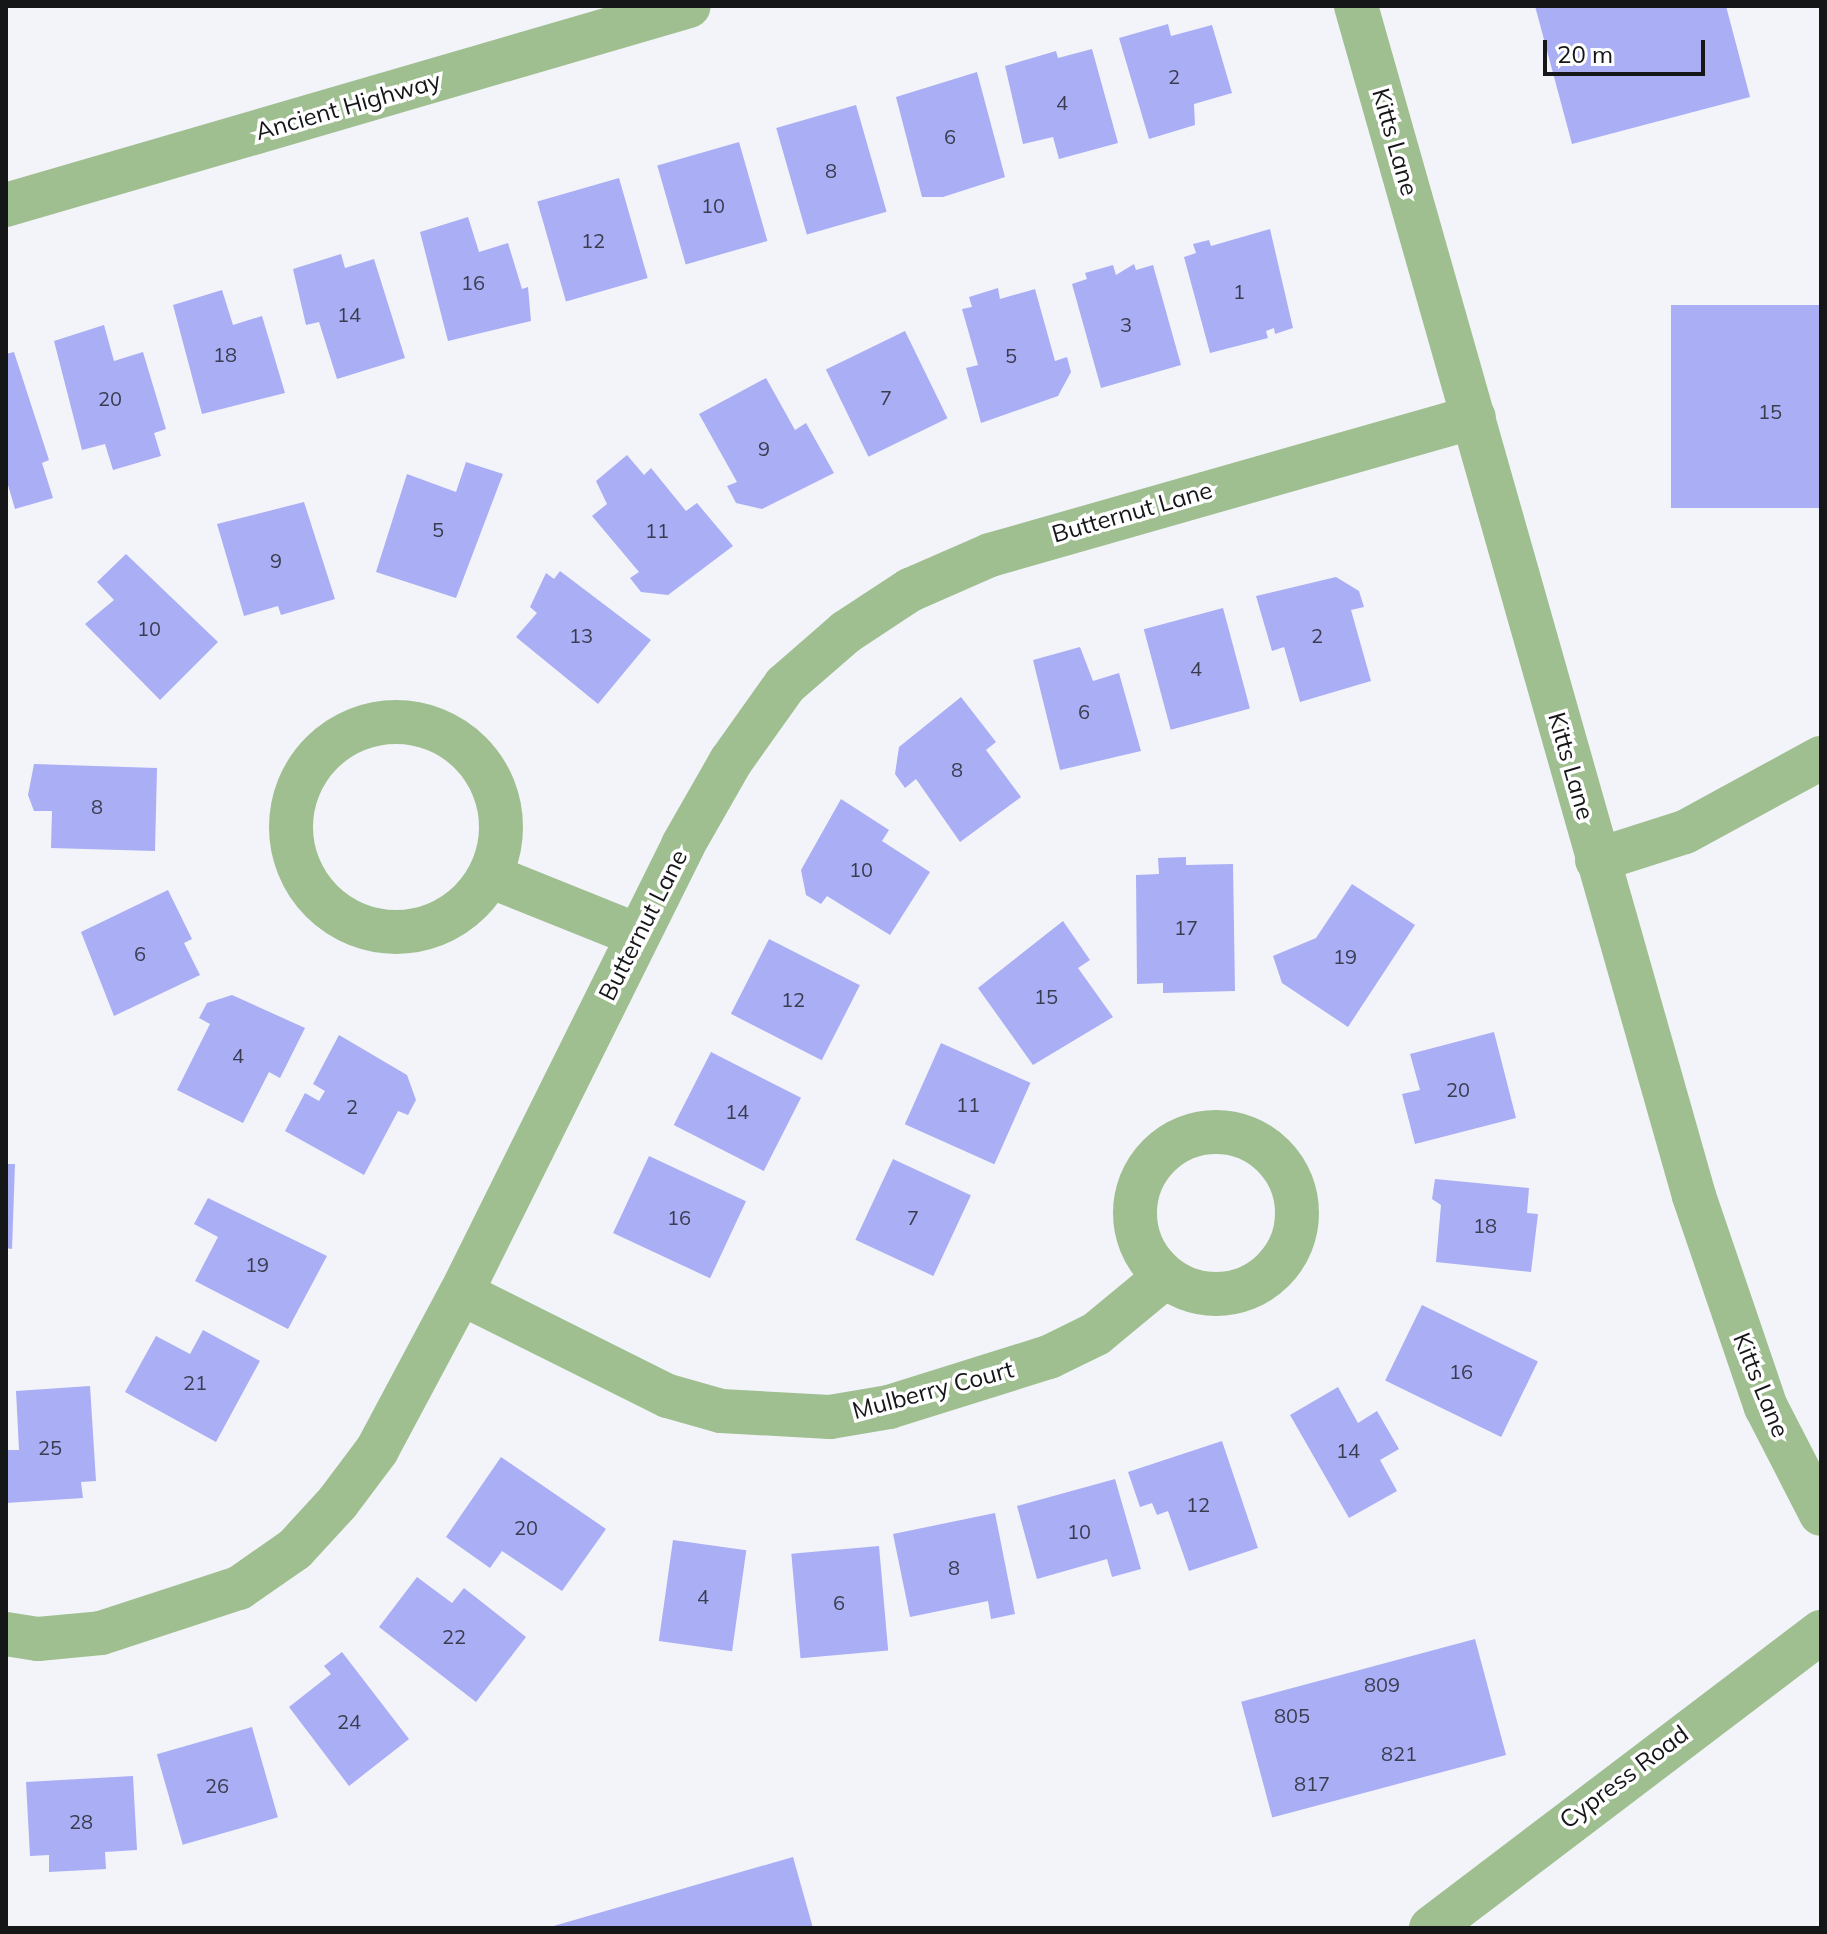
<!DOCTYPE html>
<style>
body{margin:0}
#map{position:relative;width:1827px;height:1934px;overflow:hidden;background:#f2f4fa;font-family:Mulish,sans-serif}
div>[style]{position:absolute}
.building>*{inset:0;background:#aaaef5;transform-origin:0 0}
.minor>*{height:44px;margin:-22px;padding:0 22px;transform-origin:22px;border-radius:22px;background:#a0bf90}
.minor>.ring{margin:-22px;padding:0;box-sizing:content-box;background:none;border:44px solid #a0bf90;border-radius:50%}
.tertiary>*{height:44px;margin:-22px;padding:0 22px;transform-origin:22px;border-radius:22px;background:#a0bf90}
span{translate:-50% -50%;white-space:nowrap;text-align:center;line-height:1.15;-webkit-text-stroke:7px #fff;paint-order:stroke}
.number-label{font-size:20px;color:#3a3c4f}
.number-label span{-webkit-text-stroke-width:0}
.street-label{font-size:24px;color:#151618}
.frame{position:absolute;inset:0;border:8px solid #151618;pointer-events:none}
.scale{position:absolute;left:1543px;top:40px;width:162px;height:36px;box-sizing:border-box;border:4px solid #151618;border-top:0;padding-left:10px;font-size:24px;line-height:28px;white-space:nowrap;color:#151618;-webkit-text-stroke:6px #fff;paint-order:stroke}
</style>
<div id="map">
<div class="building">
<i style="clip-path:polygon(1535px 6px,1726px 6px,1750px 97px,1572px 144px)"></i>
<i style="clip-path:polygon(1168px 24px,1171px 36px,1212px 25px,1232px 93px,1194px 104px,1195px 125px,1149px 139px,1119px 38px)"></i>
<i style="clip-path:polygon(1092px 49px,1118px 143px,1059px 159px,1053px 137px,1023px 144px,1005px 66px,1056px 51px,1058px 58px)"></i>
<i style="clip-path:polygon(977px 72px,1005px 177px,943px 197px,922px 197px,896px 97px)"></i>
<i style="left:856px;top:105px;width:111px;height:83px;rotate:74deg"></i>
<i style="left:739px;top:142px;width:103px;height:85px;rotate:74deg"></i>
<i style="left:619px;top:178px;width:104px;height:85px;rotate:74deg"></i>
<i style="clip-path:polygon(468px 217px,479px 252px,508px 243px,522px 289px,528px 287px,531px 321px,448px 341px,420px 232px)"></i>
<i style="clip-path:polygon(1270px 229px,1293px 328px,1275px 334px,1274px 328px,1266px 331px,1268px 338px,1210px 353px,1184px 257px,1196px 253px,1193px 244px,1209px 240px,1211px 246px)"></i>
<i style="clip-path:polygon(341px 254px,345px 268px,374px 259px,405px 358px,337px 379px,319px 322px,306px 325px,293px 269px)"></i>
<i style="clip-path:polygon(1134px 264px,1136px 270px,1153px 265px,1181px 365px,1101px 388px,1072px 284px,1087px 279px,1085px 273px,1113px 265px,1116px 275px)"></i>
<i style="clip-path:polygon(998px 288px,1000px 299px,1035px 289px,1055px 361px,1067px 357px,1071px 372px,1058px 396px,981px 423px,966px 368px,978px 365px,962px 309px,972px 307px,969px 297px)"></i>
<i style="clip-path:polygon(222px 290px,233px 325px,262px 316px,285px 393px,202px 414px,173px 305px)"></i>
<i style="left:1821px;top:305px;width:203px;height:150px;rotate:90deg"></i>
<i style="clip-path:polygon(104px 325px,114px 361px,143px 352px,166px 429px,154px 433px,161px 456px,113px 470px,105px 444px,82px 450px,54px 341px)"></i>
<i style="left:905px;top:331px;width:97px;height:88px;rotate:64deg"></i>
<i style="clip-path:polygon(14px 352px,49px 460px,42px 463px,53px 498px,15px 509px,6px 478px,6px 354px)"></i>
<i style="clip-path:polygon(766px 378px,795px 430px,806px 423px,834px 473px,762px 509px,736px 503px,727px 486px,737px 482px,699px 414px)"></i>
<i style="clip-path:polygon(627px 455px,644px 475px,651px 468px,686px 511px,697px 503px,733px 546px,668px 595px,641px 592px,630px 578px,639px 572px,592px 516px,607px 504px,596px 481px)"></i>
<i style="clip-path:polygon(466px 462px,503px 474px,456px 598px,376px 572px,407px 474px,456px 492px)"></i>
<i style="clip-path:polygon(304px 502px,335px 599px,281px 615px,278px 606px,244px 616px,217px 524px)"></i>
<i style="clip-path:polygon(126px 554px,218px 642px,160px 700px,85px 624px,114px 600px,97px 582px)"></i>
<i style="clip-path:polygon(560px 571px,651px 640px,598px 704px,516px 637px,537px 613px,530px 607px,546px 573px,554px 579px)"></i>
<i style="clip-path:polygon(1336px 577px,1359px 591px,1364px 607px,1351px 610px,1371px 681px,1300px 702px,1284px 647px,1272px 651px,1256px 596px)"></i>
<i style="left:1223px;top:608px;width:104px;height:82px;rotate:75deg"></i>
<i style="clip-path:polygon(1080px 647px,1093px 681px,1119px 673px,1141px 751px,1060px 770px,1033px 660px)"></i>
<i style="clip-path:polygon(961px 697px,996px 742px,986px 750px,1021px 797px,960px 842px,916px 779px,905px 788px,895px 774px,899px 747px)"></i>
<i style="clip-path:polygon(34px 764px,157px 768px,155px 851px,51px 848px,52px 811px,34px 811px,28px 795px)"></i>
<i style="clip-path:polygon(841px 799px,889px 830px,882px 841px,930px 872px,890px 935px,827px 896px,821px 904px,806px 895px,801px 870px)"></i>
<i style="clip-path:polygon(1186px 857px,1186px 865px,1233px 864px,1235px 991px,1163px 993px,1163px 983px,1137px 984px,1136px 875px,1159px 874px,1158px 858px)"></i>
<i style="clip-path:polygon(1352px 884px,1415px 925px,1348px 1027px,1282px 983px,1273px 956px,1316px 938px)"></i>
<i style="clip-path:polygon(168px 890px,192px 939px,184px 943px,200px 975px,114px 1016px,81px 932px)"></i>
<i style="clip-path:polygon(1063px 921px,1090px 960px,1078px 968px,1113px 1017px,1033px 1065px,978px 988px)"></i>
<i style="left:769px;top:939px;width:102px;height:84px;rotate:27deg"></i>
<i style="clip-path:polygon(232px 995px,305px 1028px,280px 1078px,269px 1072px,243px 1123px,177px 1090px,210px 1024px,199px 1018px,207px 1003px)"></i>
<i style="clip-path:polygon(1494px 1032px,1516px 1118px,1415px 1144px,1402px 1094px,1420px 1090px,1410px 1054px)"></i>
<i style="clip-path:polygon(339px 1035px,407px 1075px,416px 1100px,408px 1115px,398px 1111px,364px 1175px,285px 1131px,305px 1093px,319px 1101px,325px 1091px,313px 1084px)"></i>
<i style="left:941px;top:1043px;width:98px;height:89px;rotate:24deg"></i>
<i style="left:711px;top:1052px;width:101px;height:82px;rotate:27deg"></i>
<i style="left:649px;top:1156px;width:107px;height:85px;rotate:25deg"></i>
<i style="left:893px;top:1159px;width:86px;height:89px;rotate:25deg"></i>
<i style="clip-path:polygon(6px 1164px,15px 1164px,12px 1249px,6px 1248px)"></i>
<i style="clip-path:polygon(1435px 1179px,1529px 1188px,1527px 1213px,1538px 1214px,1531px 1272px,1436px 1262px,1441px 1205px,1432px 1199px)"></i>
<i style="clip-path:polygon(208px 1198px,327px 1256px,288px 1329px,195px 1281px,218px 1237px,194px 1224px)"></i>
<i style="left:1422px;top:1305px;width:129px;height:84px;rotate:26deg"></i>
<i style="clip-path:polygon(203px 1330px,260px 1361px,216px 1442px,125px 1392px,156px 1336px,190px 1354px)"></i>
<i style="clip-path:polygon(90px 1386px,96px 1481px,81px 1482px,83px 1498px,6px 1503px,6px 1450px,19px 1450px,16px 1391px)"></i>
<i style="clip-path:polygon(1338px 1387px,1358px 1423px,1377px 1411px,1399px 1449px,1380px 1460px,1397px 1491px,1349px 1518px,1290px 1415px)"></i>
<i style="clip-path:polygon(1222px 1441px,1258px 1548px,1189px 1571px,1168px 1511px,1157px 1515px,1152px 1503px,1140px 1507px,1128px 1472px)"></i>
<i style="clip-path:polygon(501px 1457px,606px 1529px,562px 1591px,502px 1551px,490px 1568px,446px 1537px)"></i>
<i style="clip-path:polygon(1115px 1479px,1141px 1569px,1112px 1577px,1107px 1559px,1037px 1579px,1017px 1506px)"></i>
<i style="clip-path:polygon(995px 1513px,1015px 1614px,991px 1619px,988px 1601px,910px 1617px,893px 1534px)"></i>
<i style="left:673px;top:1540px;width:74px;height:102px;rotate:8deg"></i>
<i style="left:879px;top:1546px;width:105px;height:88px;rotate:85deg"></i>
<i style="clip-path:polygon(417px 1577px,452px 1603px,464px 1588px,526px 1637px,476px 1702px,379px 1627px)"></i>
<i style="left:1475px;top:1639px;width:120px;height:242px;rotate:75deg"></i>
<i style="clip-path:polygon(342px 1652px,409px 1739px,349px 1786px,289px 1707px,331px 1674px,324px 1666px)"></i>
<i style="left:252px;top:1727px;width:94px;height:99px;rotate:74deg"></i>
<i style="clip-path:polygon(133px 1776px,137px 1850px,105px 1852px,106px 1869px,49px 1872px,49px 1855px,30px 1856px,26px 1782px)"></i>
<i style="clip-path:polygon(793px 1857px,813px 1928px,550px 1928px,550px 1927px)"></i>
</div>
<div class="minor">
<i style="left:6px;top:205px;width:711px;rotate:-16.24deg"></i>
<i class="ring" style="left:291px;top:722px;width:166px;height:166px"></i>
<i style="left:1597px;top:860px;width:92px;rotate:-17.7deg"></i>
<i style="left:1685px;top:832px;width:155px;rotate:-28.6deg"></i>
<i style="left:490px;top:876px;width:158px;rotate:21.9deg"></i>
<i class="ring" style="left:1135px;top:1132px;width:118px;height:118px"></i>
<i style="left:461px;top:1293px;width:231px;rotate:26.5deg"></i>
<i style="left:668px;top:1396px;width:55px;rotate:15.8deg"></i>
<i style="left:721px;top:1411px;width:109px;rotate:3.2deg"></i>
<i style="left:830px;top:1417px;width:60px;rotate:-9.6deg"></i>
<i style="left:889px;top:1407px;width:168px;rotate:-17.4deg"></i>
<i style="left:1049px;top:1357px;width:52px;rotate:-26.1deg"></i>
<i style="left:1096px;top:1334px;width:89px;rotate:-39.6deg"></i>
<i style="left:6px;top:1634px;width:32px;rotate:9deg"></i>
<i style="left:38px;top:1639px;width:63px;rotate:-5.4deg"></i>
<i style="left:101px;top:1633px;width:145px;rotate:-18.1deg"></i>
<i style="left:239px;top:1588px;width:68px;rotate:-34.9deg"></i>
<i style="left:295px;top:1549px;width:64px;rotate:-47.5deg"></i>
<i style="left:338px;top:1502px;width:65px;rotate:-53.1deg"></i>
<i style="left:377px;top:1450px;width:178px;rotate:-61.9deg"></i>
<i style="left:461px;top:1293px;width:500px;rotate:-63.6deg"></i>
<i style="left:683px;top:845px;width:97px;rotate:-60.3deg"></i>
<i style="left:731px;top:761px;width:93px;rotate:-54.6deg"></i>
<i style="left:785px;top:685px;width:81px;rotate:-41deg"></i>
<i style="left:846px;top:632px;width:77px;rotate:-33.3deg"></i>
<i style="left:910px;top:590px;width:87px;rotate:-23.6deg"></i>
<i style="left:990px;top:555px;width:503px;rotate:-15.91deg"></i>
<i style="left:1431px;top:1928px;width:490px;rotate:-37.2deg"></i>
</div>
<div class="tertiary">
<i style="left:1356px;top:6px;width:1237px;rotate:74.14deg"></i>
<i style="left:1694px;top:1196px;width:223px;rotate:71.2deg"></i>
<i style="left:1766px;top:1407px;width:120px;rotate:62.8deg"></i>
</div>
<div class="number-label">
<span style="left:1174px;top:76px">2</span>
<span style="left:1062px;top:102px">4</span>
<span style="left:950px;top:136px">6</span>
<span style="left:831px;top:170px">8</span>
<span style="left:713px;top:205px">10</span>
<span style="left:593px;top:240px">12</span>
<span style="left:473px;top:282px">16</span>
<span style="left:1239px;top:291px">1</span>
<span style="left:349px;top:314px">14</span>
<span style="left:1126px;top:324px">3</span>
<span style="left:225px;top:354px">18</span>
<span style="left:1011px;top:355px">5</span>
<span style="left:886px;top:397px">7</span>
<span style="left:110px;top:398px">20</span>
<span style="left:1770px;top:411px">15</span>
<span style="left:764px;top:448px">9</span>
<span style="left:438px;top:529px">5</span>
<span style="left:657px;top:530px">11</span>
<span style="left:276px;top:560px">9</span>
<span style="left:149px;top:628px">10</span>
<span style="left:581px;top:635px">13</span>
<span style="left:1317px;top:635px">2</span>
<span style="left:1196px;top:668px">4</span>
<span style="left:1084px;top:711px">6</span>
<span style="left:957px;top:769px">8</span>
<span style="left:97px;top:806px">8</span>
<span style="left:861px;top:869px">10</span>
<span style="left:1186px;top:927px">17</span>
<span style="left:140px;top:953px">6</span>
<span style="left:1345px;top:956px">19</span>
<span style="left:1046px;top:996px">15</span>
<span style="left:793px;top:999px">12</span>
<span style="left:238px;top:1055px">4</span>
<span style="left:1458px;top:1089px">20</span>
<span style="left:968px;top:1104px">11</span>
<span style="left:352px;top:1106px">2</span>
<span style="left:737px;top:1111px">14</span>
<span style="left:679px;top:1217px">16</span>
<span style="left:913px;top:1217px">7</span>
<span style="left:1485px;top:1225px">18</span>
<span style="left:257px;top:1264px">19</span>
<span style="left:1461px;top:1371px">16</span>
<span style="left:195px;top:1382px">21</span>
<span style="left:50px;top:1447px">25</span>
<span style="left:1348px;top:1450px">14</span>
<span style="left:1198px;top:1504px">12</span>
<span style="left:526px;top:1527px">20</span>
<span style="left:1079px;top:1531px">10</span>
<span style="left:954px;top:1567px">8</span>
<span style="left:703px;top:1596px">4</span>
<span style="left:839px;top:1602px">6</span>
<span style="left:454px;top:1636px">22</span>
<span style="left:1382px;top:1684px">809</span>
<span style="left:1292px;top:1715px">805</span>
<span style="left:349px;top:1721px">24</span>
<span style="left:1399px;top:1753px">821</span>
<span style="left:1312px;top:1783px">817</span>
<span style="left:217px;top:1785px">26</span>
<span style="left:81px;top:1821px">28</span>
</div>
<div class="street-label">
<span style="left:348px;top:106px;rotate:-16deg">Ancient Highway</span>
<span style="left:1395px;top:142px;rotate:74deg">Kitts Lane</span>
<span style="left:1132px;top:512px;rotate:-16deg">Butternut Lane</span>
<span style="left:1571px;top:766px;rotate:74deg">Kitts Lane</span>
<span style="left:643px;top:925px;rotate:-63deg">Butternut Lane</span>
<span style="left:1761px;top:1385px;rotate:68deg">Kitts Lane</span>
<span style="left:933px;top:1390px;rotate:-15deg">Mulberry Court</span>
<span style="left:1624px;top:1777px;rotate:-37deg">Cypress Road</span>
</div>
<div class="frame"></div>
<div class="scale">20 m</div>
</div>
